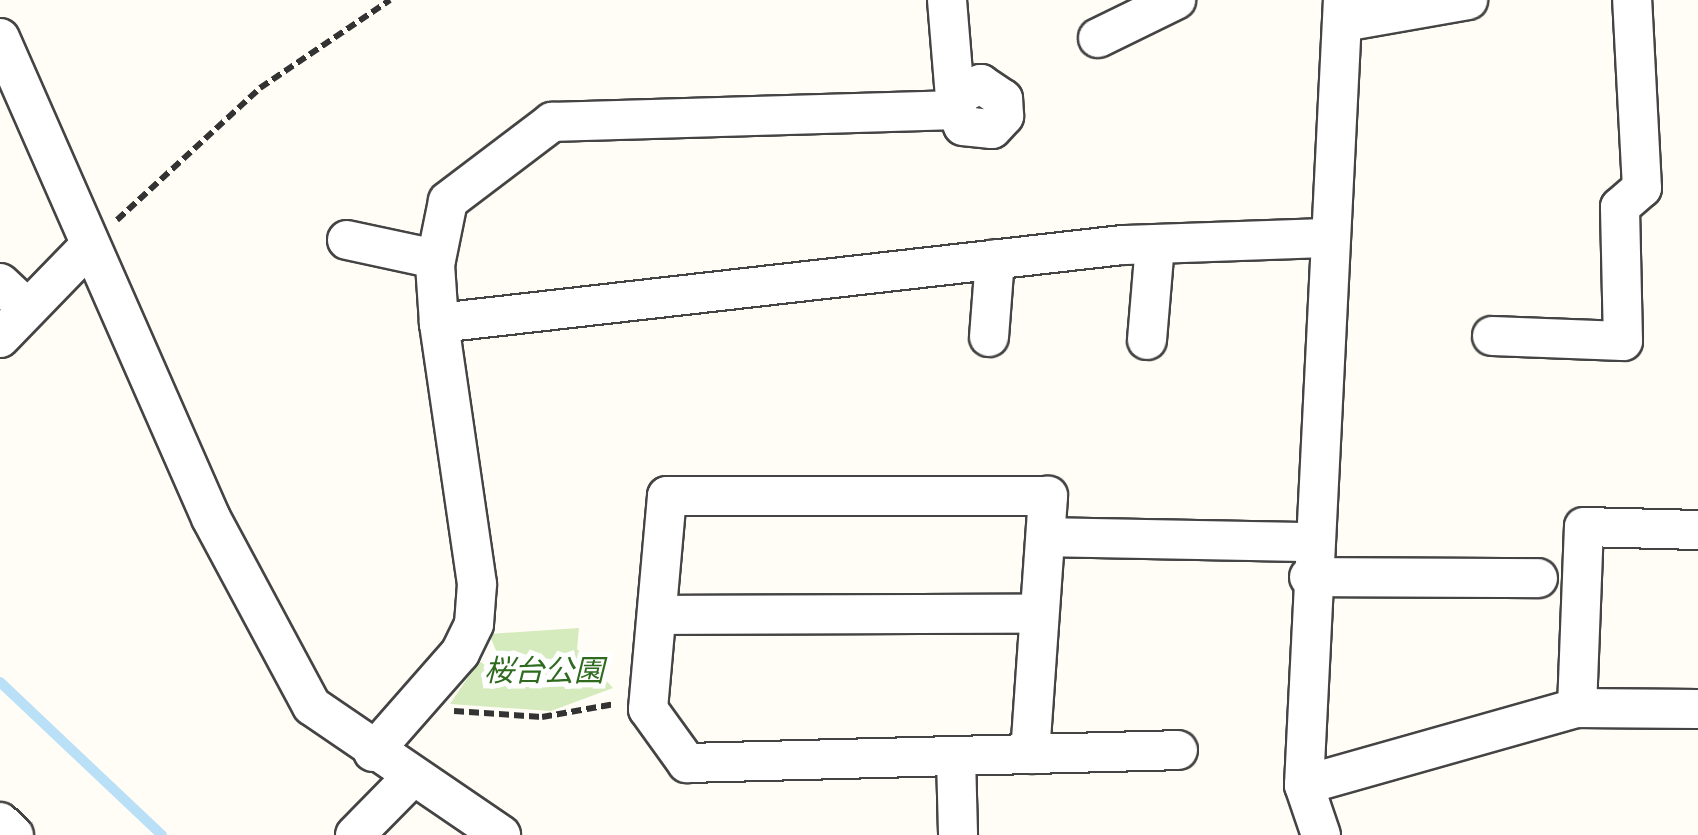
<!DOCTYPE html>
<meta charset="utf-8">
<style>
body{margin:0}
#map{position:relative;width:1698px;height:835px;overflow:hidden;background:#fffdf5;font-family:"Libre Baskerville","Noto Sans JP",serif}
div>[style]{position:absolute}
.green>*{inset:0;background:#d5ebbd}
.stream>*{height:10px;margin:-5px;padding:0 5px;transform-origin:5px;border-radius:5px;background:#b9e0f7}
.path>*{height:6px;margin-top:-3px;transform-origin:0;background:repeating-linear-gradient(90deg,#333 0 10px,transparent 0 15px)}
.roads{filter:drop-shadow(2px 0 #444) drop-shadow(-2px 0 #444) drop-shadow(0 2px #444) drop-shadow(0 -2px #444)}
.minor>*{height:38px;margin:-19px;padding:0 19px;transform-origin:19px;border-radius:19px;background:#fff}
span{translate:-50% -50%;white-space:nowrap;text-align:center;line-height:1.15;-webkit-text-stroke:10px #fff;paint-order:stroke}
.park-label{font-size:30px;color:#2f6b1f;font-style:italic}
</style>
<div id="map">
<div class="green">
<i style="clip-path:polygon(579px 628px,577px 649px,613px 688px,551px 711px,450px 704px,479px 661px,488px 667px,498px 655px,489px 634px)"></i>
</div>
<div class="stream">
<i style="left:0;top:682px;width:223px;rotate:43.4deg"></i>
</div>
<div class="path">
<i style="left:117px;top:220px;width:195px;rotate:-42.7deg"></i>
<i style="left:260px;top:88px;width:157px;rotate:-34.1deg"></i>
<i style="left:454px;top:711px;width:88px;rotate:3.9deg"></i>
<i style="left:542px;top:717px;width:74px;rotate:-10.1deg"></i>
</div>
<div class="roads">
<div class="minor">
<i style="left:947px;top:0;width:110px;rotate:85.3deg"></i>
<i style="left:956px;top:110px;width:17px;rotate:66deg"></i>
<i style="left:963px;top:126px;width:29px;rotate:6deg"></i>
<i style="left:992px;top:129px;width:18px;rotate:-47deg"></i>
<i style="left:1004px;top:116px;width:17px;rotate:-93deg"></i>
<i style="left:1003px;top:99px;width:27px;rotate:-146deg"></i>
<i style="left:981px;top:84px;width:25px;rotate:154deg"></i>
<i style="left:958px;top:95px;width:15px;rotate:98deg"></i>
<i style="left:1349px;top:21px;width:121px;rotate:-10deg"></i>
<i style="left:0;top:38px;width:524px;rotate:66.27deg"></i>
<i style="left:211px;top:518px;width:213px;rotate:61.8deg"></i>
<i style="left:312px;top:706px;width:229px;rotate:34.3deg"></i>
<i style="left:1098px;top:38px;width:87px;rotate:-26deg"></i>
<i style="left:347px;top:240px;width:91px;rotate:12.1deg"></i>
<i style="left:0;top:283px;width:38px;rotate:43deg"></i>
<i style="left:439px;top:323px;width:58px;rotate:-93.9deg"></i>
<i style="left:435px;top:265px;width:65px;rotate:-78.5deg"></i>
<i style="left:448px;top:201px;width:131px;rotate:-37.2deg"></i>
<i style="left:552px;top:122px;width:404px;rotate:-1.7deg"></i>
<i style="left:1492px;top:336px;width:131px;rotate:2.2deg"></i>
<i style="left:1623px;top:341px;width:134px;rotate:-91.3deg"></i>
<i style="left:1620px;top:207px;width:29px;rotate:-41deg"></i>
<i style="left:1642px;top:188px;width:188px;rotate:-93deg"></i>
<i style="left:989px;top:337px;width:78px;rotate:-85.6deg"></i>
<i style="left:0;top:338px;width:129px;rotate:-45.9deg"></i>
<i style="left:1147px;top:340px;width:96px;rotate:-85.2deg"></i>
<i style="left:1046px;top:537px;width:264px;rotate:1.1deg"></i>
<i style="left:1309px;top:577px;width:229px;rotate:0.3deg"></i>
<i style="left:658px;top:615px;width:381px;rotate:-0.2deg"></i>
<i style="left:1577px;top:708px;width:181px;rotate:-87.8deg"></i>
<i style="left:1584px;top:527px;width:114px;rotate:1.5deg"></i>
<i style="left:373px;top:752px;width:132px;rotate:-48.7deg"></i>
<i style="left:460px;top:653px;width:32px;rotate:-64deg"></i>
<i style="left:474px;top:624px;width:40px;rotate:-85.7deg"></i>
<i style="left:477px;top:584px;width:264px;rotate:-98.3deg"></i>
<i style="left:439px;top:323px;width:688px;rotate:-6.51deg"></i>
<i style="left:1123px;top:245px;width:205px;rotate:-2deg"></i>
<i style="left:1030px;top:754px;width:259px;rotate:-86deg"></i>
<i style="left:1048px;top:496px;width:381px;rotate:180deg"></i>
<i style="left:667px;top:496px;width:214px;rotate:95.1deg"></i>
<i style="left:648px;top:709px;width:67px;rotate:54.2deg"></i>
<i style="left:687px;top:763px;width:491px;rotate:-1.5deg"></i>
<i style="left:956px;top:757px;width:78px;rotate:88.5deg"></i>
<i style="left:1304px;top:785px;width:284px;rotate:-15.8deg"></i>
<i style="left:1577px;top:708px;width:121px;rotate:0.5deg"></i>
<i style="left:0;top:822px;width:19px;rotate:43deg"></i>
<i style="left:355px;top:835px;width:77px;rotate:-45.5deg"></i>
<i style="left:1321px;top:835px;width:53px;rotate:-108.8deg"></i>
<i style="left:1304px;top:785px;width:786px;rotate:-87.16deg"></i>
</div>
</div>
<div class="park-label">
<span style="left:544px;top:671px">桜台公園</span>
</div>
</div>
